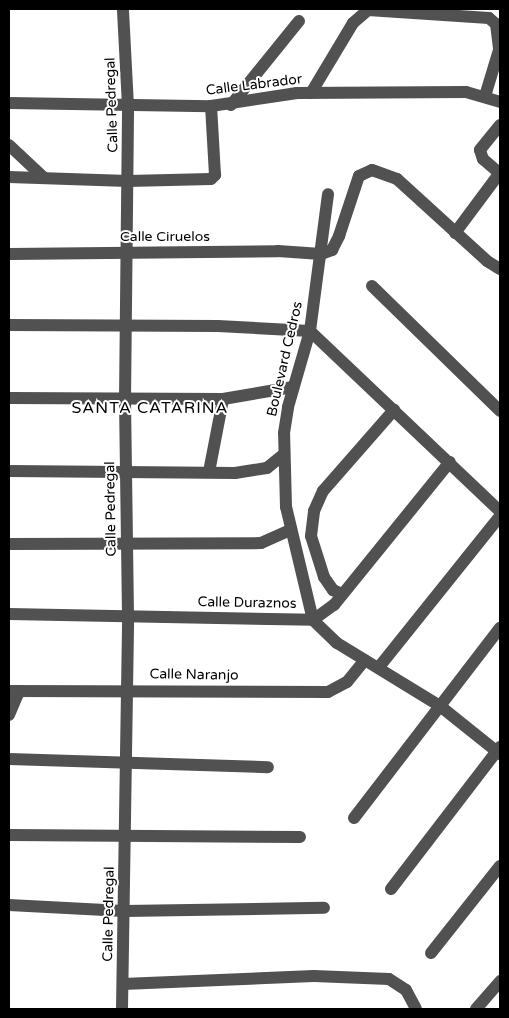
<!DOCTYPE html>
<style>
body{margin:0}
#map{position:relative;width:509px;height:1018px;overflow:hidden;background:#fff;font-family:"Varela Round",sans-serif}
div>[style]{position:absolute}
.minor>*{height:12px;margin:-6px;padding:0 6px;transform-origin:6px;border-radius:6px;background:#515151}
span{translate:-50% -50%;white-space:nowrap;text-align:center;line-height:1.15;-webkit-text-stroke:4px #fff;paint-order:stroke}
.street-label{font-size:14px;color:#000}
.quarter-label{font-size:16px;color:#000;letter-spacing:1px}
.frame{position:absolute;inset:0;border:10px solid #000;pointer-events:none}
</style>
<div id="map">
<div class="minor">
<i style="left:311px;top:93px;width:82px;rotate:-59deg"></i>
<i style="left:353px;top:23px;width:20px;rotate:-41deg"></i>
<i style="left:368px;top:10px;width:121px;rotate:3.8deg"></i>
<i style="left:489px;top:18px;width:9px;rotate:41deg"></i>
<i style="left:496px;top:24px;width:26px;rotate:83deg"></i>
<i style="left:499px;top:50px;width:48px;rotate:106.9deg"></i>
<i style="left:9px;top:103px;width:202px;rotate:0.9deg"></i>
<i style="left:211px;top:106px;width:87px;rotate:-8.6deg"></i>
<i style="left:297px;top:93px;width:169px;rotate:-0.3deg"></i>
<i style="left:466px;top:92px;width:35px;rotate:16deg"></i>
<i style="left:231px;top:105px;width:108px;rotate:-51deg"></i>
<i style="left:500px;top:125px;width:32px;rotate:129deg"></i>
<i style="left:480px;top:150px;width:9px;rotate:72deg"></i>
<i style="left:483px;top:159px;width:23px;rotate:41deg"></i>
<i style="left:9px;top:145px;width:47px;rotate:43.3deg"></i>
<i style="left:9px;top:177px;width:119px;rotate:1.9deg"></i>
<i style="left:128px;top:181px;width:83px;rotate:-1.4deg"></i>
<i style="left:211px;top:179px;width:6px;rotate:-45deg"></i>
<i style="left:215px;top:175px;width:69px;rotate:-93.3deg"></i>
<i style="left:455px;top:233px;width:74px;rotate:-53.3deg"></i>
<i style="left:9px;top:254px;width:269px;rotate:-0.6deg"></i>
<i style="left:278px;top:251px;width:43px;rotate:4deg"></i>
<i style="left:321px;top:254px;width:12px;rotate:-20deg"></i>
<i style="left:332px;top:250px;width:16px;rotate:-63deg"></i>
<i style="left:339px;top:236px;width:63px;rotate:-71.6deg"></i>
<i style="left:359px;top:176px;width:14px;rotate:-25deg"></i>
<i style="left:372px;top:170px;width:27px;rotate:20deg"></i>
<i style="left:397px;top:179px;width:122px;rotate:42.3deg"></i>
<i style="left:487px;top:261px;width:15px;rotate:32deg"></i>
<i style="left:372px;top:286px;width:179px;rotate:44.3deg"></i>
<i style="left:9px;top:325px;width:209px;rotate:0.3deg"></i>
<i style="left:218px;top:326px;width:92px;rotate:3.1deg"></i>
<i style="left:310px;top:331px;width:262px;rotate:43.5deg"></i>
<i style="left:9px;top:398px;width:214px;rotate:0.3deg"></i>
<i style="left:223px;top:399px;width:71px;rotate:-9.7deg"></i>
<i style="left:9px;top:471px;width:226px;rotate:0.5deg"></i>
<i style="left:235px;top:473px;width:32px;rotate:-9deg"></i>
<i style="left:267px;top:468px;width:21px;rotate:-39deg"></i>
<i style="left:209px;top:472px;width:74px;rotate:-79.1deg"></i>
<i style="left:9px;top:544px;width:252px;rotate:-0.2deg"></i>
<i style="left:261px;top:543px;width:32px;rotate:-24deg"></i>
<i style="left:342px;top:594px;width:10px;rotate:-156deg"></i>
<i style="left:333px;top:590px;width:16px;rotate:-125deg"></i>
<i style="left:324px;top:577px;width:43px;rotate:-107.6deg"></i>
<i style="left:311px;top:536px;width:25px;rotate:-83deg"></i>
<i style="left:314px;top:511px;width:22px;rotate:-66deg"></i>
<i style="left:323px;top:491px;width:108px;rotate:-48.8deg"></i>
<i style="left:9px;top:614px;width:304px;rotate:1.1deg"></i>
<i style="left:313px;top:620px;width:33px;rotate:44deg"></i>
<i style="left:337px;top:643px;width:121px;rotate:31.5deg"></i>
<i style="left:440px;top:706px;width:77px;rotate:38.7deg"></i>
<i style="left:313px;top:620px;width:116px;rotate:-103.4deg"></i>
<i style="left:286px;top:507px;width:74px;rotate:-91.5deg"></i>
<i style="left:284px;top:433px;width:26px;rotate:-81deg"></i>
<i style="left:288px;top:407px;width:79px;rotate:-73.9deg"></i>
<i style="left:310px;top:331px;width:138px;rotate:-82.5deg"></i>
<i style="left:313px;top:620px;width:26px;rotate:-36deg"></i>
<i style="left:334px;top:605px;width:184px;rotate:-51deg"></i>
<i style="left:379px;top:667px;width:193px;rotate:-51.3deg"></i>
<i style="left:9px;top:691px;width:319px;rotate:0.2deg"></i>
<i style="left:328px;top:692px;width:21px;rotate:-28deg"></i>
<i style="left:347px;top:682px;width:28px;rotate:-51deg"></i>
<i style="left:9px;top:715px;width:25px;rotate:-67deg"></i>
<i style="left:9px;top:759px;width:259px;rotate:1.8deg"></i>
<i style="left:354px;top:818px;width:240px;rotate:-52.5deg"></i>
<i style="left:9px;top:835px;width:291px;rotate:0.4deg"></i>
<i style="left:391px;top:889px;width:179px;rotate:-52.5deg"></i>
<i style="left:9px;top:905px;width:115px;rotate:3deg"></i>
<i style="left:124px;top:911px;width:200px;rotate:-0.9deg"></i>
<i style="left:431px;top:953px;width:111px;rotate:-51.6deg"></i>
<i style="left:123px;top:984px;width:191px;rotate:-2.4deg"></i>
<i style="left:314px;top:976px;width:75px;rotate:2.3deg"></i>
<i style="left:389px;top:979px;width:20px;rotate:33deg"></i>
<i style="left:406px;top:990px;width:21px;rotate:62deg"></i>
<i style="left:122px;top:1009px;width:394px;rotate:-89.1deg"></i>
<i style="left:128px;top:615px;width:215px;rotate:-90.8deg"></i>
<i style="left:125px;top:400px;width:294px;rotate:-89.4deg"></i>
<i style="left:128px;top:106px;width:97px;rotate:-93deg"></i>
<i style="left:476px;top:1009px;width:37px;rotate:-49deg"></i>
</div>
<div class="street-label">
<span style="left:254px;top:85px;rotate:-7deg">Calle Labrador</span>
<span style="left:112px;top:105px;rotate:-92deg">Calle Pedregal</span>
<span style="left:165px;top:237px">Calle Ciruelos</span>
<span style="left:285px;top:359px;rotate:-77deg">Boulevard Cedros</span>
<span style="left:111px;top:509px;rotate:-91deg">Calle Pedregal</span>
<span style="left:247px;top:603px;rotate:1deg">Calle Duraznos</span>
<span style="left:194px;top:675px;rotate:1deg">Calle Naranjo</span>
<span style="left:109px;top:914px;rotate:-89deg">Calle Pedregal</span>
</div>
<div class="quarter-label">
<span style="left:150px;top:408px">SANTA CATARINA</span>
</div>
<div class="frame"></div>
</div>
